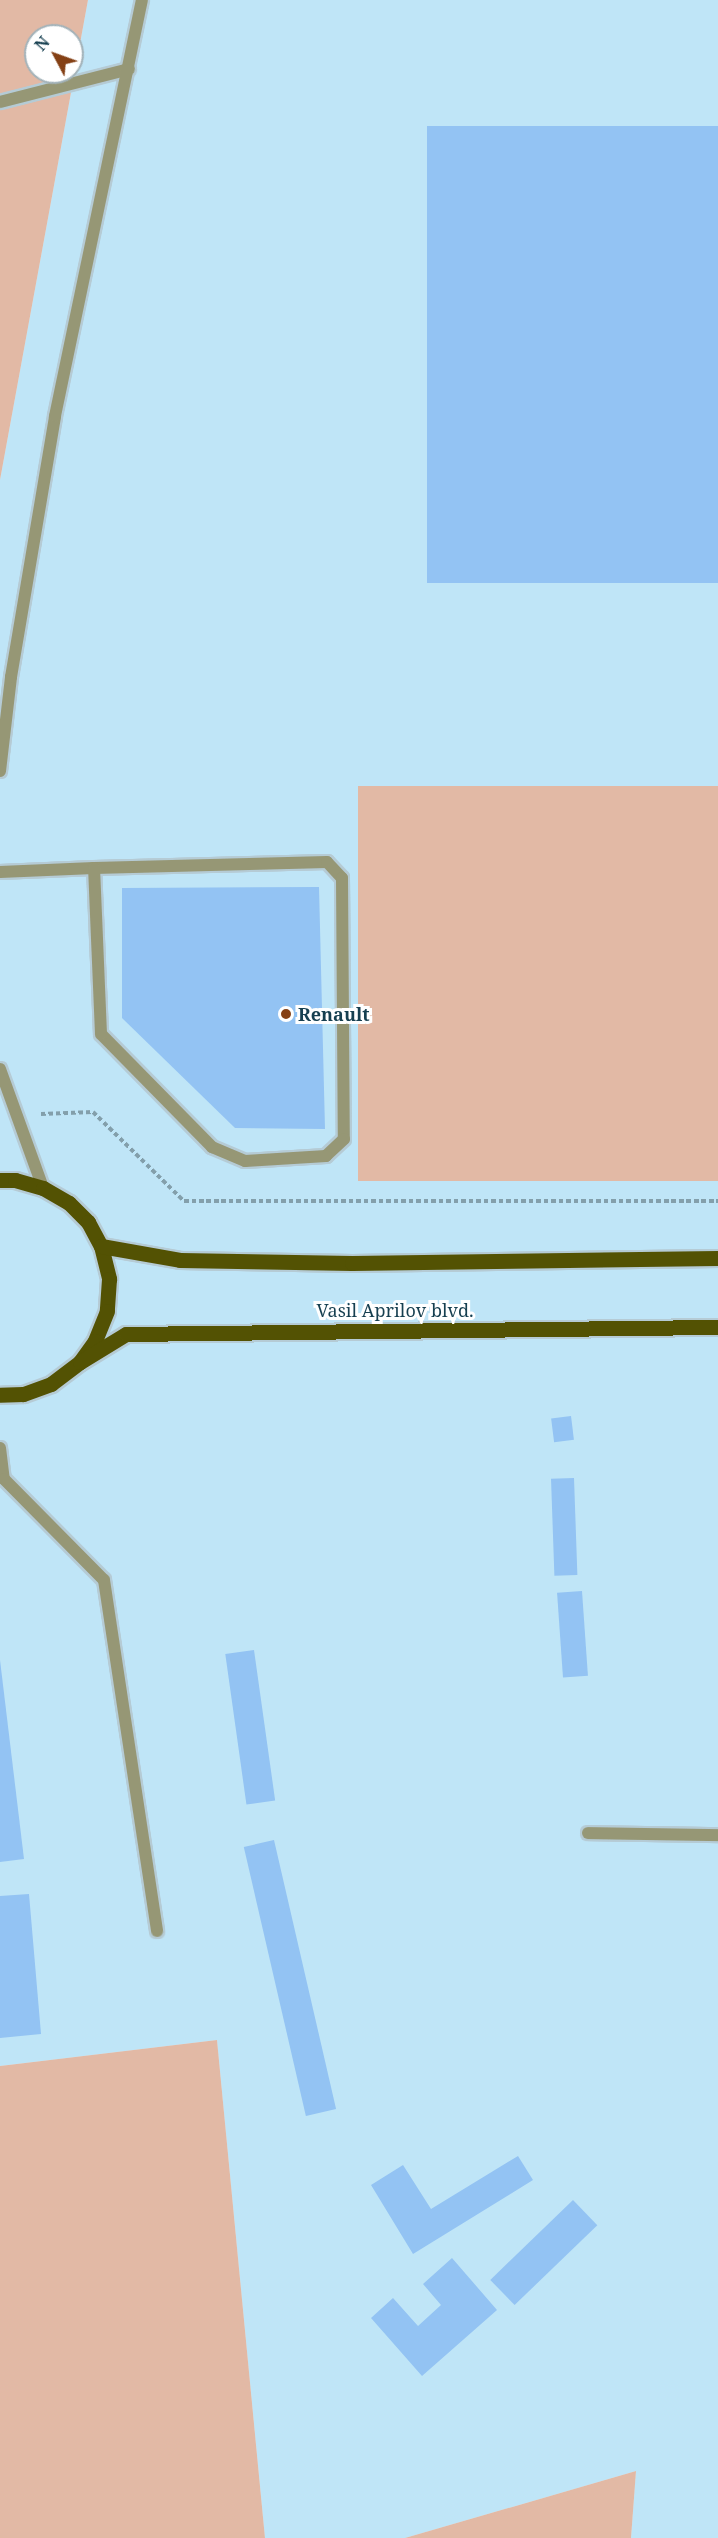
<!DOCTYPE html>
<style>
body{margin:0}
#map{position:relative;width:718px;height:2538px;overflow:hidden;background:#ddeef6;font-family:"Noto Serif",serif}
div>[style]{position:absolute}
.built>*{inset:0;background:#bfe5f7}
.green>*{inset:0;background:#e2b9a5;transform-origin:0 0}
.building>*{inset:0;background:#93c3f3;transform-origin:0 0}
.path>*{height:4px;margin-top:-2px;transform-origin:0;background:repeating-linear-gradient(90deg,#839fab 0 4.5px,transparent 0 7.5px)}
.roads{filter:drop-shadow(2px 0 #b5cbd5) drop-shadow(-2px 0 #b5cbd5) drop-shadow(0 2px #b5cbd5) drop-shadow(0 -2px #b5cbd5)}
.lane>*{height:12px;margin:-6px;padding:0 6px;transform-origin:6px;border-radius:6px;background:#969775}
.primary>*{height:15px;margin:-7.5px;padding:0 7.5px;transform-origin:7.5px;border-radius:7.5px;background:#535203}
.dots>*{width:16px;height:16px;translate:-50% -50%;box-sizing:border-box;border:3px solid #fff;border-radius:50%}
span{translate:-50% -50%;white-space:nowrap;text-align:center;line-height:1.15;-webkit-text-stroke:6px #fff;paint-order:stroke}
.poi-label{font-size:18px;color:#163f50;font-weight:700}
.left{translate:0 -50%;text-align:left}
.street-label{font-size:18px;color:#163f50}
.north{position:absolute;left:24px;top:24px;width:60px;height:60px;box-sizing:border-box;background:#fff;border:2px solid #a2b2b9;border-radius:50%;rotate:311deg;font-size:16px;font-weight:700;line-height:24px;text-align:center;color:#163f50}
.north::after{content:'';display:block;margin:auto;width:21px;height:27px;background:#844015;clip-path:polygon(50% 0,100% 100%,50% 72%,0 100%)}
</style>
<div id="map">
<div class="built">
<i style="clip-path:polygon(88px 0,718px 0,718px 2538px,631px 2538px,636px 2471px,405px 2538px,265px 2538px,217px 2040px,0 2066px,0 480px)"></i>
</div>
<div class="green">
<i style="clip-path:polygon(evenodd,0 0,88px 0,0 480px,0 0,36px 36px,72px 36px,72px 72px,36px 72px,36px 36px)"></i>
<i style="left:718px;top:786px;width:395px;height:360px;rotate:90deg"></i>
<i style="clip-path:polygon(217px 2040px,265px 2538px,0 2538px,0 2066px)"></i>
<i style="clip-path:polygon(636px 2471px,631px 2538px,405px 2538px)"></i>
</div>
<div class="building">
<i style="left:718px;top:126px;width:457px;height:291px;rotate:90deg"></i>
<i style="clip-path:polygon(319px 887px,325px 1129px,235px 1128px,122px 1018px,122px 888px)"></i>
<i style="left:571px;top:1416px;width:24px;height:20px;rotate:83deg"></i>
<i style="left:574px;top:1478px;width:97px;height:23px;rotate:88deg"></i>
<i style="left:582px;top:1591px;width:85px;height:25px;rotate:86deg"></i>
<i style="left:254px;top:1650px;width:152px;height:29px;rotate:82deg"></i>
<i style="clip-path:polygon(0 1660px,24px 1859px,0 1862px)"></i>
<i style="left:274px;top:1840px;width:276px;height:31px;rotate:77deg"></i>
<i style="clip-path:polygon(29px 1894px,41px 2034px,0 2038px,0 1896px)"></i>
<i style="clip-path:polygon(518px 2156px,533px 2180px,413px 2254px,371px 2185px,403px 2165px,431px 2209px)"></i>
<i style="left:573px;top:2200px;width:35px;height:115px;rotate:46deg"></i>
<i style="clip-path:polygon(452px 2258px,497px 2310px,422px 2376px,371px 2318px,393px 2298px,418px 2326px,441px 2305px,423px 2284px)"></i>
</div>
<div class="path">
<i style="left:41px;top:1114px;width:52px;rotate:-2.2deg"></i>
<i style="left:93px;top:1112px;width:127px;rotate:44.4deg"></i>
<i style="left:184px;top:1201px;width:534px"></i>
</div>
<div class="roads">
<div class="lane">
<i style="left:0;top:102px;width:133px;rotate:-14.3deg"></i>
<i style="left:0;top:771px;width:95px;rotate:-83.3deg"></i>
<i style="left:11px;top:677px;width:265px;rotate:-80.4deg"></i>
<i style="left:55px;top:416px;width:425px;rotate:-78.2deg"></i>
<i style="left:0;top:872px;width:94px;rotate:-2.4deg"></i>
<i style="left:94px;top:868px;width:233px;rotate:-1.5deg"></i>
<i style="left:327px;top:862px;width:22px;rotate:47deg"></i>
<i style="left:342px;top:878px;width:261px;rotate:89.6deg"></i>
<i style="left:344px;top:1139px;width:25px;rotate:137deg"></i>
<i style="left:326px;top:1156px;width:81px;rotate:176.5deg"></i>
<i style="left:245px;top:1161px;width:36px;rotate:-157deg"></i>
<i style="left:212px;top:1147px;width:158px;rotate:-134.5deg"></i>
<i style="left:101px;top:1034px;width:166px;rotate:-92.4deg"></i>
<i style="left:0;top:1069px;width:127px;rotate:70.1deg"></i>
<i style="left:0;top:1448px;width:31px;rotate:83deg"></i>
<i style="left:4px;top:1479px;width:142px;rotate:45.3deg"></i>
<i style="left:104px;top:1580px;width:355px;rotate:81.4deg"></i>
<i style="left:588px;top:1833px;width:130px;rotate:0.9deg"></i>
</div>
<div class="primary">
<i style="left:0;top:1180px;width:15px"></i>
<i style="left:15px;top:1180px;width:29px;rotate:16deg"></i>
<i style="left:43px;top:1188px;width:30px;rotate:30deg"></i>
<i style="left:69px;top:1203px;width:27px;rotate:45deg"></i>
<i style="left:88px;top:1222px;width:27px;rotate:62deg"></i>
<i style="left:101px;top:1246px;width:34px;rotate:76deg"></i>
<i style="left:109px;top:1279px;width:32px;rotate:94deg"></i>
<i style="left:107px;top:1311px;width:32px;rotate:112deg"></i>
<i style="left:95px;top:1341px;width:26px;rotate:126deg"></i>
<i style="left:80px;top:1362px;width:36px;rotate:143deg"></i>
<i style="left:51px;top:1384px;width:30px;rotate:160deg"></i>
<i style="left:23px;top:1394px;width:23px;rotate:178deg"></i>
<i style="left:101px;top:1246px;width:80px;rotate:10deg"></i>
<i style="left:180px;top:1260px;width:172px;rotate:1deg"></i>
<i style="left:352px;top:1263px;width:366px;rotate:-0.8deg"></i>
<i style="left:80px;top:1362px;width:54px;rotate:-31.3deg"></i>
<i style="left:126px;top:1334px;width:592px;rotate:-0.68deg"></i>
</div>
</div>
<div class="dots">
<i style="left:286px;top:1014px;background:#844015"></i>
</div>
<div class="poi-label">
<span class="left" style="left:298px;top:1014px">Renault</span>
</div>
<div class="street-label">
<span style="left:395px;top:1310px">Vasil Aprilov blvd.</span>
</div>
<div class="north">N</div>
</div>
